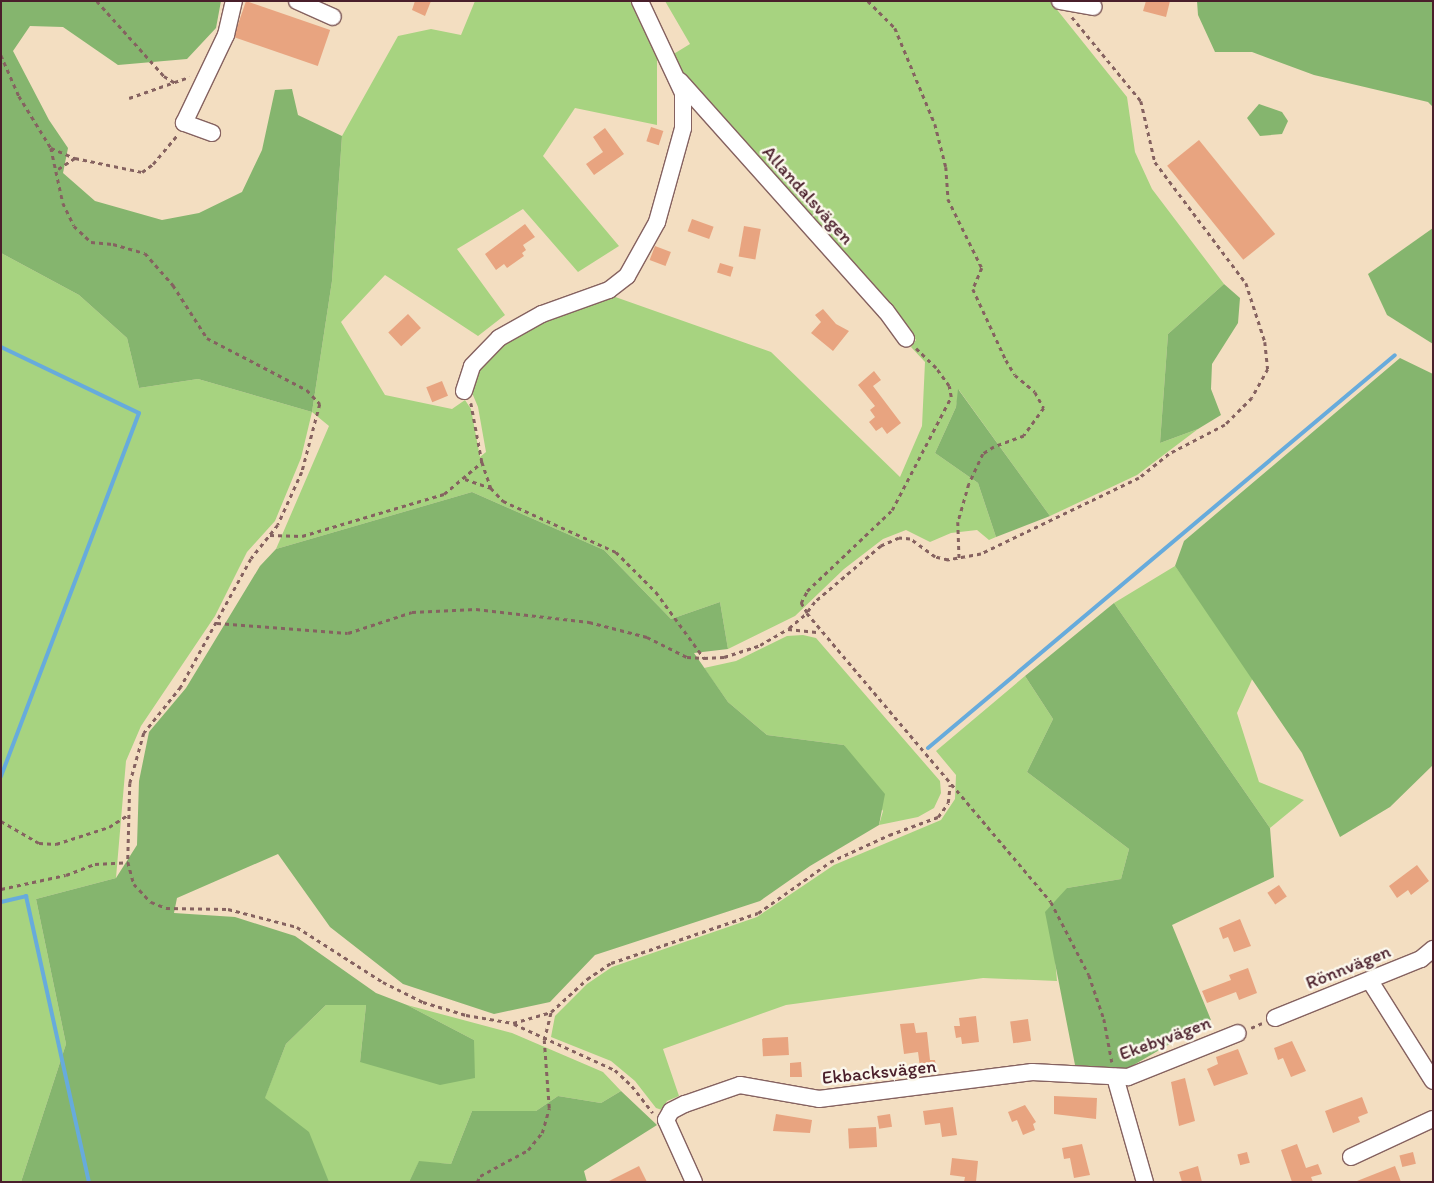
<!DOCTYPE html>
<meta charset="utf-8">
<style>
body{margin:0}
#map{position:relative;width:1434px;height:1183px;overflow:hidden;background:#f3dec1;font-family:Itim,sans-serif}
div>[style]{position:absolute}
.green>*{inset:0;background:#a7d380}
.forest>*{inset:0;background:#85b56e}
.stream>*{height:4px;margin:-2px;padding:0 2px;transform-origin:2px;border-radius:2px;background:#67abdc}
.building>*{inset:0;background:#e8a480;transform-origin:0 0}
.path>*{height:2.5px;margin-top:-1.25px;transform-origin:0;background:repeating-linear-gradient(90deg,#856260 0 4px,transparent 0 8px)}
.roads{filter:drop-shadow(1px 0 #856260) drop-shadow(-1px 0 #856260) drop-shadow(0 1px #856260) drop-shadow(0 -1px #856260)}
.minor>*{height:16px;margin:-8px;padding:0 8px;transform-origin:8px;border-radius:8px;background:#fff}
span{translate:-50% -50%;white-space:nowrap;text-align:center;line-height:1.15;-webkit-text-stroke:5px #fbf7ec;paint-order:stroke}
.street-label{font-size:19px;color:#4a1f2b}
.frame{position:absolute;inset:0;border:2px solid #4a1f2b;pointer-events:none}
</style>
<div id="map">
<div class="green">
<i style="clip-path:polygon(475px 1px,630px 1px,657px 58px,657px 125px,575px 108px,543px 156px,619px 246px,578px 272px,523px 209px,457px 249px,505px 315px,478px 336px,385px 275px,341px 322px,385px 395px,452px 409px,465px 400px,471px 409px,480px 457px,486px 452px,478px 407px,470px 388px,475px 368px,502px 340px,604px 293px,771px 352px,900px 477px,922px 426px,925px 362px,911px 347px,916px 340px,683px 74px,672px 55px,690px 44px,665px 1px,1050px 1px,1127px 97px,1135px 152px,1152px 189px,1224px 284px,1168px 334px,1160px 443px,1198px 429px,1137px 475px,1050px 516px,959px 390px,956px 407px,935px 453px,978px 483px,996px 537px,989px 540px,977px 530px,951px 533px,930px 542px,906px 530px,883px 539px,844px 569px,795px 616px,728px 649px,720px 602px,671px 619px,604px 550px,472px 492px,276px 549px,329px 426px,312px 412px,301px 458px,275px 521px,247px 552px,215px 616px,141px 726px,126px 761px,116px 878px,36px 899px,66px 1044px,21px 1182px,1px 1182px,1px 253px,79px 295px,127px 338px,139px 388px,198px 379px,312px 412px,332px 281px,342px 136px,398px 36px,431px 29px,461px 35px)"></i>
<i style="clip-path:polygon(1175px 566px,1195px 594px,1298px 577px,1237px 713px,1259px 782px,1304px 800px,1270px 828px,1114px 603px)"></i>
<i style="clip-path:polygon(803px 635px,816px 638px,940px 781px,941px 793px,934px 808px,918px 817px,879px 825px,883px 811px,844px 745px,767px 735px,728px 702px,704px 668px,736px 661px,787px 636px)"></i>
<i style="clip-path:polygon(1025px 676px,1053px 719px,1027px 772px,1129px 849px,1121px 879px,1067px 888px,1055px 958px,1057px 981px,983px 978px,786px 1005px,663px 1049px,679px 1096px,667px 1101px,662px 1110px,656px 1108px,635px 1081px,611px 1061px,551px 1037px,555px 1016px,587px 984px,612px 967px,757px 917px,834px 865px,941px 820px,955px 799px,956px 775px,936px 751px)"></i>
<i style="clip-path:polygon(326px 1005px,366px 1005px,360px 1062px,474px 1040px,407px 1005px,512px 1033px,603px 1072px,621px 1091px,601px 1103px,558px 1096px,536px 1111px,472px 1111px,451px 1164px,419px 1162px,409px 1182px,94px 1182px,265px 1097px,286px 1044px)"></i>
</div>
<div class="forest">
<i style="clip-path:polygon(1px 1px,221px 1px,216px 28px,187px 59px,118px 65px,63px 27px,30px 26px,13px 51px,49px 120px,68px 148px,63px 173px,95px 201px,162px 220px,199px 213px,242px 192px,262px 150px,275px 90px,292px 89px,298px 115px,342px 136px,332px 281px,312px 412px,198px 379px,139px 388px,127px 338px,79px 295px,1px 253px)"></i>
<i style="clip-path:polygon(1197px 1px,1433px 1px,1433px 107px,1428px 102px,1314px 75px,1252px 52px,1215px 52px,1198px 15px)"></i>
<i style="clip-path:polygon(1259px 104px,1282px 112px,1288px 121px,1282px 134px,1260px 136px,1247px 118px)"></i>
<i style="clip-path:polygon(1433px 228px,1433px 344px,1387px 315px,1368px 274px)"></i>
<i style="clip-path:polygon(1224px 284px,1240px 298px,1238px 323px,1212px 364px,1211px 389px,1221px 415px,1198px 429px,1160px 443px,1168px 334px)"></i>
<i style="clip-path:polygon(1400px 358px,1433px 374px,1433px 765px,1390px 807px,1340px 837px,1302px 753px,1175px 566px,1184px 541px)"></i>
<i style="clip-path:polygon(958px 389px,1050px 516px,996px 537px,978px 483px,935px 453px,956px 407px)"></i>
<i style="clip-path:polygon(472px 492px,604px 550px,671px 619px,720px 602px,728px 649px,694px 653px,728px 702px,767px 735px,844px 745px,885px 794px,879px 825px,810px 866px,760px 901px,595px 955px,550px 1002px,494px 1014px,403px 984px,330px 927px,278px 854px,177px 898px,174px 913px,235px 917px,295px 936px,376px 993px,407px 1005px,474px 1040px,475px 1078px,440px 1085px,360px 1062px,366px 1005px,326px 1005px,286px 1044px,265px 1098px,309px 1132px,329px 1182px,21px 1182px,66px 1044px,36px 899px,116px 878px,137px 845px,139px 781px,149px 732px,186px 688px,260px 566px,276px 549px)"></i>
<i style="clip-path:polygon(1114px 603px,1270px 828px,1274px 877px,1172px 925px,1211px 1020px,1125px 1070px,1076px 1070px,1045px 912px,1067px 888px,1121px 879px,1129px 849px,1027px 772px,1053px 719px,1025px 676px)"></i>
<i style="clip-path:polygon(621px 1091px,657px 1125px,584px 1171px,587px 1182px,409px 1182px,419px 1161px,451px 1164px,472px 1111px,536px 1111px,558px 1096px,601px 1103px)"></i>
</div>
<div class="stream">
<i style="left:1px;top:347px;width:153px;rotate:25.6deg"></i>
<i style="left:139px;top:413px;width:389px;rotate:110.8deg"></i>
<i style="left:928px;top:748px;width:610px;rotate:-40.08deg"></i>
<i style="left:1px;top:902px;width:26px;rotate:-13deg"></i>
<i style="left:26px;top:896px;width:293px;rotate:77.6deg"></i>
</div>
<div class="building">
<i style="left:246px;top:1px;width:89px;height:38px;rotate:19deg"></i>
<i style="clip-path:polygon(415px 1px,431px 1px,425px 16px,412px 10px)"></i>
<i style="clip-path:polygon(1146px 1px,1170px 1px,1166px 17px,1143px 11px)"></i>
<i style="left:651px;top:127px;width:13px;height:15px;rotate:18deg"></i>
<i style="clip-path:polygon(605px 128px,624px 154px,594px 175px,586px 164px,603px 152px,593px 137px)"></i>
<i style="left:1199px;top:140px;width:121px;height:41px;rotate:51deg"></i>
<i style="left:692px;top:219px;width:23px;height:13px;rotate:20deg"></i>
<i style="clip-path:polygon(525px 224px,535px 237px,523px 245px,526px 250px,522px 253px,524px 256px,507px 268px,504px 264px,496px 270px,485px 254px)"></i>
<i style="left:744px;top:226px;width:17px;height:31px;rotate:10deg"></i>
<i style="left:655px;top:246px;width:17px;height:15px;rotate:21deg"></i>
<i style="left:720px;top:263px;width:14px;height:10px;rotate:17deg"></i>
<i style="clip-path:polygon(823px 309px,836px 324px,849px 331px,833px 351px,811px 333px,821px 322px,815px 315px)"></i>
<i style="left:408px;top:314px;width:19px;height:27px;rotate:47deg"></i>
<i style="clip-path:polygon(874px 371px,881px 380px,873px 386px,901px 423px,887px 434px,882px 427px,876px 431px,869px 422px,875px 417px,870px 410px,875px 406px,858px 385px)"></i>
<i style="left:442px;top:381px;width:16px;height:17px;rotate:68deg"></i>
<i style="clip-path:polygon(1417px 865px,1429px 881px,1411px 895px,1408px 890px,1397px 898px,1389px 886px)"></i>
<i style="left:1279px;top:885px;width:14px;height:14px;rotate:56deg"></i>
<i style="clip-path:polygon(1240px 919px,1251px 946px,1234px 952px,1228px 937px,1223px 939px,1219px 928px)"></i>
<i style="clip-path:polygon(1248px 968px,1257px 993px,1239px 1000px,1236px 992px,1207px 1003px,1202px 991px,1231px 980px,1229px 975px)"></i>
<i style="clip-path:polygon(976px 1016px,979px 1042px,962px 1044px,961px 1037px,956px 1038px,954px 1026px,960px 1026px,959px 1018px)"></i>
<i style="left:1028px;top:1019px;width:22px;height:18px;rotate:82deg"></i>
<i style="clip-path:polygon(914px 1023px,916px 1033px,927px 1032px,930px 1060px,935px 1060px,937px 1072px,921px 1075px,918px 1052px,904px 1054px,900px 1024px)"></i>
<i style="left:788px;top:1037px;width:18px;height:26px;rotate:87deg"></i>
<i style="clip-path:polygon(1292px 1041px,1306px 1071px,1291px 1077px,1283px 1058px,1278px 1060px,1274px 1048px)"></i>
<i style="clip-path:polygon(1238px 1049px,1248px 1074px,1214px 1086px,1207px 1069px,1218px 1064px,1216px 1057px)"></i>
<i style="clip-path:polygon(801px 1062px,802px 1077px,790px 1077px,790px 1063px)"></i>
<i style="clip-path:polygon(1185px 1078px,1195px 1121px,1179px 1126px,1171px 1082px)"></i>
<i style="clip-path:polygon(1054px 1096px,1097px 1098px,1096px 1119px,1054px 1114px)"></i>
<i style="clip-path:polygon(1362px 1097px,1368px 1113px,1358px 1117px,1360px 1122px,1333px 1133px,1325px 1111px)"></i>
<i style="clip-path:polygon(1025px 1105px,1036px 1122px,1033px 1124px,1035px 1130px,1023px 1135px,1017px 1120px,1012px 1122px,1008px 1112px)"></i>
<i style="clip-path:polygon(953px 1107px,957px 1135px,942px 1137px,940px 1123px,925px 1125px,923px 1111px)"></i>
<i style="clip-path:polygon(776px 1114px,812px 1120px,810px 1133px,773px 1131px)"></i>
<i style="left:890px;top:1114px;width:13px;height:13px;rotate:81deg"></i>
<i style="left:876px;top:1127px;width:20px;height:28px;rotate:87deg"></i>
<i style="clip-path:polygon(1082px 1144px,1090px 1175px,1074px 1178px,1070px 1158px,1064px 1159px,1062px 1148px)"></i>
<i style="clip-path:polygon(1297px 1144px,1306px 1168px,1318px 1164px,1322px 1174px,1311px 1177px,1313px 1182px,1292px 1182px,1281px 1150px)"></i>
<i style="left:1247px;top:1152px;width:11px;height:10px;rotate:75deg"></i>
<i style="left:1413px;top:1152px;width:12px;height:14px;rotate:76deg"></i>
<i style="clip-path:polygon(952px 1158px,978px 1161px,976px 1182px,964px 1182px,965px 1177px,950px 1175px)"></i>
<i style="clip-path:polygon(639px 1166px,647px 1182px,607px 1182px)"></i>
<i style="clip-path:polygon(1198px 1166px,1202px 1182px,1182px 1182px,1179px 1172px)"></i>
<i style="clip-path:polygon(1395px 1166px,1401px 1182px,1357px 1182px,1357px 1181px)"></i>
</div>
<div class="path">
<i style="left:97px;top:1px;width:101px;rotate:48.2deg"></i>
<i style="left:164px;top:76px;width:13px;rotate:32deg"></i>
<i style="left:868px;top:1px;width:38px;rotate:45deg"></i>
<i style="left:895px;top:28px;width:104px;rotate:67.4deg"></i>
<i style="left:935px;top:124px;width:44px;rotate:75.7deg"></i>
<i style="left:946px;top:167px;width:32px;rotate:86deg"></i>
<i style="left:948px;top:199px;width:77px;rotate:63.8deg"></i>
<i style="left:982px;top:268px;width:23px;rotate:113deg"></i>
<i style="left:973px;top:289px;width:78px;rotate:65.1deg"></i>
<i style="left:1006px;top:360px;width:17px;rotate:59deg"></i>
<i style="left:1015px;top:375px;width:26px;rotate:40deg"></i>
<i style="left:1035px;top:392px;width:18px;rotate:61deg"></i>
<i style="left:1044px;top:408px;width:34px;rotate:126deg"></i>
<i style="left:1024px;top:436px;width:32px;rotate:160deg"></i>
<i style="left:994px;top:447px;width:13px;rotate:148deg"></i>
<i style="left:983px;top:454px;width:33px;rotate:115deg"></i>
<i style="left:969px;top:484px;width:40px;rotate:106deg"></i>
<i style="left:958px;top:522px;width:36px;rotate:88deg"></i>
<i style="left:1072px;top:17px;width:109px;rotate:50.6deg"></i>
<i style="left:1141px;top:101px;width:63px;rotate:77.1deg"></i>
<i style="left:1155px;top:162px;width:151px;rotate:53.1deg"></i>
<i style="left:1246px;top:283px;width:62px;rotate:72.1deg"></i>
<i style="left:1265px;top:342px;width:27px;rotate:84deg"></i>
<i style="left:1268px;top:369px;width:33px;rotate:119deg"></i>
<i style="left:1252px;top:398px;width:38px;rotate:135deg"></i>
<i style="left:1225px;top:425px;width:63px;rotate:152.6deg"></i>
<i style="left:1169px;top:454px;width:38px;rotate:141deg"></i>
<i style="left:1139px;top:478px;width:175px;rotate:154.3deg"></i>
<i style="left:981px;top:554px;width:34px;rotate:170deg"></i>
<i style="left:948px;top:560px;width:13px;rotate:-167deg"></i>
<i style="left:935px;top:557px;width:31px;rotate:-144deg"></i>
<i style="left:910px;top:539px;width:11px;rotate:-175deg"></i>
<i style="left:899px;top:538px;width:20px;rotate:156deg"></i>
<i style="left:881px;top:546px;width:87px;rotate:139.7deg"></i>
<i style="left:815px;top:602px;width:14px;rotate:126deg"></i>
<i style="left:807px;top:613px;width:378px;rotate:49.8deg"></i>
<i style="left:1051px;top:902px;width:82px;rotate:62.5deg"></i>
<i style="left:1089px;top:975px;width:46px;rotate:71.2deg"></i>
<i style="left:1104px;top:1019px;width:44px;rotate:79.5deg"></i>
<i style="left:1px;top:55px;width:45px;rotate:66.3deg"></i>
<i style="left:19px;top:96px;width:61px;rotate:58.4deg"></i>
<i style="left:51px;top:148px;width:56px;rotate:77.7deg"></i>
<i style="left:63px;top:203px;width:25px;rotate:64deg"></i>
<i style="left:74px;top:226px;width:23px;rotate:43deg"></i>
<i style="left:91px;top:242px;width:22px;rotate:5deg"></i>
<i style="left:113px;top:244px;width:33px;rotate:16deg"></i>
<i style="left:145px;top:253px;width:43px;rotate:48.8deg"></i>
<i style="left:173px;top:285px;width:63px;rotate:57.3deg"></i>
<i style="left:207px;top:338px;width:113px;rotate:27.5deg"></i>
<i style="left:307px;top:390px;width:19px;rotate:47deg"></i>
<i style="left:320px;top:404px;width:70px;rotate:104.8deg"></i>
<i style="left:302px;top:472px;width:58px;rotate:114.4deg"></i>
<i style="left:278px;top:525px;width:43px;rotate:128.5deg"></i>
<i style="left:251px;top:559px;width:146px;rotate:118.7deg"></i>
<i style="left:181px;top:687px;width:59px;rotate:128.8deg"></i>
<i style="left:144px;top:733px;width:52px;rotate:105.6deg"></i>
<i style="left:130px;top:783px;width:79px;rotate:91.5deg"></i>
<i style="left:128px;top:862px;width:23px;rotate:75deg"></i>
<i style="left:134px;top:884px;width:25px;rotate:47deg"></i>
<i style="left:151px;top:902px;width:16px;rotate:22deg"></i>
<i style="left:166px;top:908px;width:62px;rotate:0.9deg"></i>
<i style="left:228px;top:909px;width:71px;rotate:14.6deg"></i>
<i style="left:297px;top:927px;width:102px;rotate:32.6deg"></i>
<i style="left:383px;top:982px;width:45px;rotate:26.6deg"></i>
<i style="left:423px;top:1002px;width:45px;rotate:16.8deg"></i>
<i style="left:466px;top:1015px;width:48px;rotate:9.7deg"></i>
<i style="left:513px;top:1023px;width:40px;rotate:-16deg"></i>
<i style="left:551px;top:1012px;width:49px;rotate:-42.5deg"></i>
<i style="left:587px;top:979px;width:29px;rotate:-34deg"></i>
<i style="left:611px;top:963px;width:155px;rotate:-18.8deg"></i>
<i style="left:758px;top:913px;width:88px;rotate:-35.3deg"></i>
<i style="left:830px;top:862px;width:65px;rotate:-24.6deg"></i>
<i style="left:889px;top:835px;width:52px;rotate:-20.2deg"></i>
<i style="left:938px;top:817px;width:17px;rotate:-54deg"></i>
<i style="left:948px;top:803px;width:18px;rotate:-84deg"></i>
<i style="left:129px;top:98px;width:64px;rotate:-19.3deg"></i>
<i style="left:51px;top:148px;width:26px;rotate:23deg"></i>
<i style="left:58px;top:169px;width:20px;rotate:-33deg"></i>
<i style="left:75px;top:158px;width:68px;rotate:11.8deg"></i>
<i style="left:142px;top:172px;width:14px;rotate:-36deg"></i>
<i style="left:153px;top:164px;width:38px;rotate:-50deg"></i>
<i style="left:471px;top:403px;width:60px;rotate:79.4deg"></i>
<i style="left:482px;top:462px;width:28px;rotate:71deg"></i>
<i style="left:491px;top:488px;width:18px;rotate:47deg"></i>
<i style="left:503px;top:501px;width:124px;rotate:24.3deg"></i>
<i style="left:616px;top:552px;width:57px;rotate:45deg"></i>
<i style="left:656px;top:592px;width:82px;rotate:54deg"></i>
<i style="left:465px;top:479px;width:28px;rotate:19deg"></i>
<i style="left:270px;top:535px;width:32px;rotate:2deg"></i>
<i style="left:302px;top:536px;width:148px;rotate:-16.5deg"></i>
<i style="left:444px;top:494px;width:50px;rotate:-40.1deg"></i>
<i style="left:217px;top:623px;width:131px;rotate:4.4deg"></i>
<i style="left:348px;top:633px;width:67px;rotate:-18.2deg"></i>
<i style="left:412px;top:612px;width:64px;rotate:-2.7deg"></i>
<i style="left:476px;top:609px;width:114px;rotate:6.6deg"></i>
<i style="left:589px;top:622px;width:60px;rotate:14.5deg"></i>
<i style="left:647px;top:637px;width:45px;rotate:26.6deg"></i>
<i style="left:687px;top:657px;width:17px;rotate:3deg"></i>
<i style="left:704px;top:658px;width:20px;rotate:-3deg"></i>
<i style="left:724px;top:657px;width:38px;rotate:-18deg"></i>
<i style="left:760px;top:645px;width:32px;rotate:-30deg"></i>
<i style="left:788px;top:629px;width:31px;rotate:6deg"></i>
<i style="left:789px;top:628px;width:23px;rotate:-40deg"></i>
<i style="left:807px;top:613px;width:12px;rotate:-121deg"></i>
<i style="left:801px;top:603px;width:13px;rotate:-63deg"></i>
<i style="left:807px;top:591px;width:117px;rotate:-43.6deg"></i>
<i style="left:892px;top:510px;width:127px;rotate:-62.4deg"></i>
<i style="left:951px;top:397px;width:11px;rotate:-100deg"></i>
<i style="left:949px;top:386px;width:22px;rotate:-126deg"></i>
<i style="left:936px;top:368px;width:28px;rotate:-136deg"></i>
<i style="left:1px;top:821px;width:44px;rotate:30.1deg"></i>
<i style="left:39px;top:843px;width:17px;rotate:3deg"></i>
<i style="left:56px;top:844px;width:56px;rotate:-17.8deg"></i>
<i style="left:109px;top:827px;width:24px;rotate:-33deg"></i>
<i style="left:1px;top:889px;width:66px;rotate:-12.2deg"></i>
<i style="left:66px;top:875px;width:31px;rotate:-21deg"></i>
<i style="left:95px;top:864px;width:33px;rotate:-3deg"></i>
<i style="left:514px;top:1024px;width:111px;rotate:24.5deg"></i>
<i style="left:615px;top:1070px;width:23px;rotate:43deg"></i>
<i style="left:632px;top:1086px;width:34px;rotate:52deg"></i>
<i style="left:1251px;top:1028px;width:12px;rotate:-24deg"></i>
<i style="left:477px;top:1182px;width:7px;rotate:-63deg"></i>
<i style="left:480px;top:1176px;width:55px;rotate:-28.4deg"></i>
<i style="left:528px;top:1150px;width:22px;rotate:-51deg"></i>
<i style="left:542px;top:1133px;width:26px;rotate:-74deg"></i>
<i style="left:549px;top:1108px;width:68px;rotate:-94.2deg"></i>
<i style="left:544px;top:1040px;width:29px;rotate:-76deg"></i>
</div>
<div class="roads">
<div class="minor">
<i style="left:297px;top:1px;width:39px;rotate:24deg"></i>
<i style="left:1060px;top:1px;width:34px;rotate:10deg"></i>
<i style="left:680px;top:81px;width:309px;rotate:48.2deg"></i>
<i style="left:886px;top:311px;width:34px;rotate:54deg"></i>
<i style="left:212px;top:133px;width:30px;rotate:-160deg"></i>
<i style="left:184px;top:123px;width:98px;rotate:-64.5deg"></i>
<i style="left:226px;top:35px;width:35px;rotate:-77deg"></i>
<i style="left:464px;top:391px;width:26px;rotate:-72deg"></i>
<i style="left:472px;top:366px;width:39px;rotate:-46deg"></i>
<i style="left:499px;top:338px;width:49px;rotate:-29.2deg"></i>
<i style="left:542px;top:314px;width:71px;rotate:-19.7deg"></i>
<i style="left:609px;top:290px;width:23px;rotate:-38deg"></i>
<i style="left:627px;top:276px;width:62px;rotate:-60.9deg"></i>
<i style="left:657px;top:222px;width:98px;rotate:-74.5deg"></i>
<i style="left:683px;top:128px;width:35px;rotate:-90deg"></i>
<i style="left:683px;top:93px;width:102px;rotate:-115.1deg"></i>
<i style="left:1370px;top:981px;width:118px;rotate:57.8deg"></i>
<i style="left:1275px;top:1018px;width:157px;rotate:-22deg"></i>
<i style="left:1421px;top:959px;width:16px;rotate:-40deg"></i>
<i style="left:1115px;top:1077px;width:109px;rotate:74.1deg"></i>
<i style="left:1351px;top:1157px;width:90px;rotate:-24.9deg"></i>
<i style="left:694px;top:1182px;width:68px;rotate:-114.3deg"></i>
<i style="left:666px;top:1120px;width:10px;rotate:-61deg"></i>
<i style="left:671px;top:1111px;width:16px;rotate:-27deg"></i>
<i style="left:685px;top:1104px;width:58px;rotate:-19.1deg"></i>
<i style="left:740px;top:1085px;width:80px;rotate:10deg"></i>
<i style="left:819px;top:1099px;width:215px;rotate:-7.2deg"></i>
<i style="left:1032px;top:1072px;width:96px;rotate:3deg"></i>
<i style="left:1128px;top:1077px;width:118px;rotate:-21.8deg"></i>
</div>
</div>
<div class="street-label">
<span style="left:808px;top:195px;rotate:48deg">Allandalsvägen</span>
<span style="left:1348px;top:967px;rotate:-22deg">Rönnvägen</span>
<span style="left:1165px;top:1038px;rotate:-20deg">Ekebyvägen</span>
<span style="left:879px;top:1072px;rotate:-6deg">Ekbacksvägen</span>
</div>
<div class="frame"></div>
</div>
